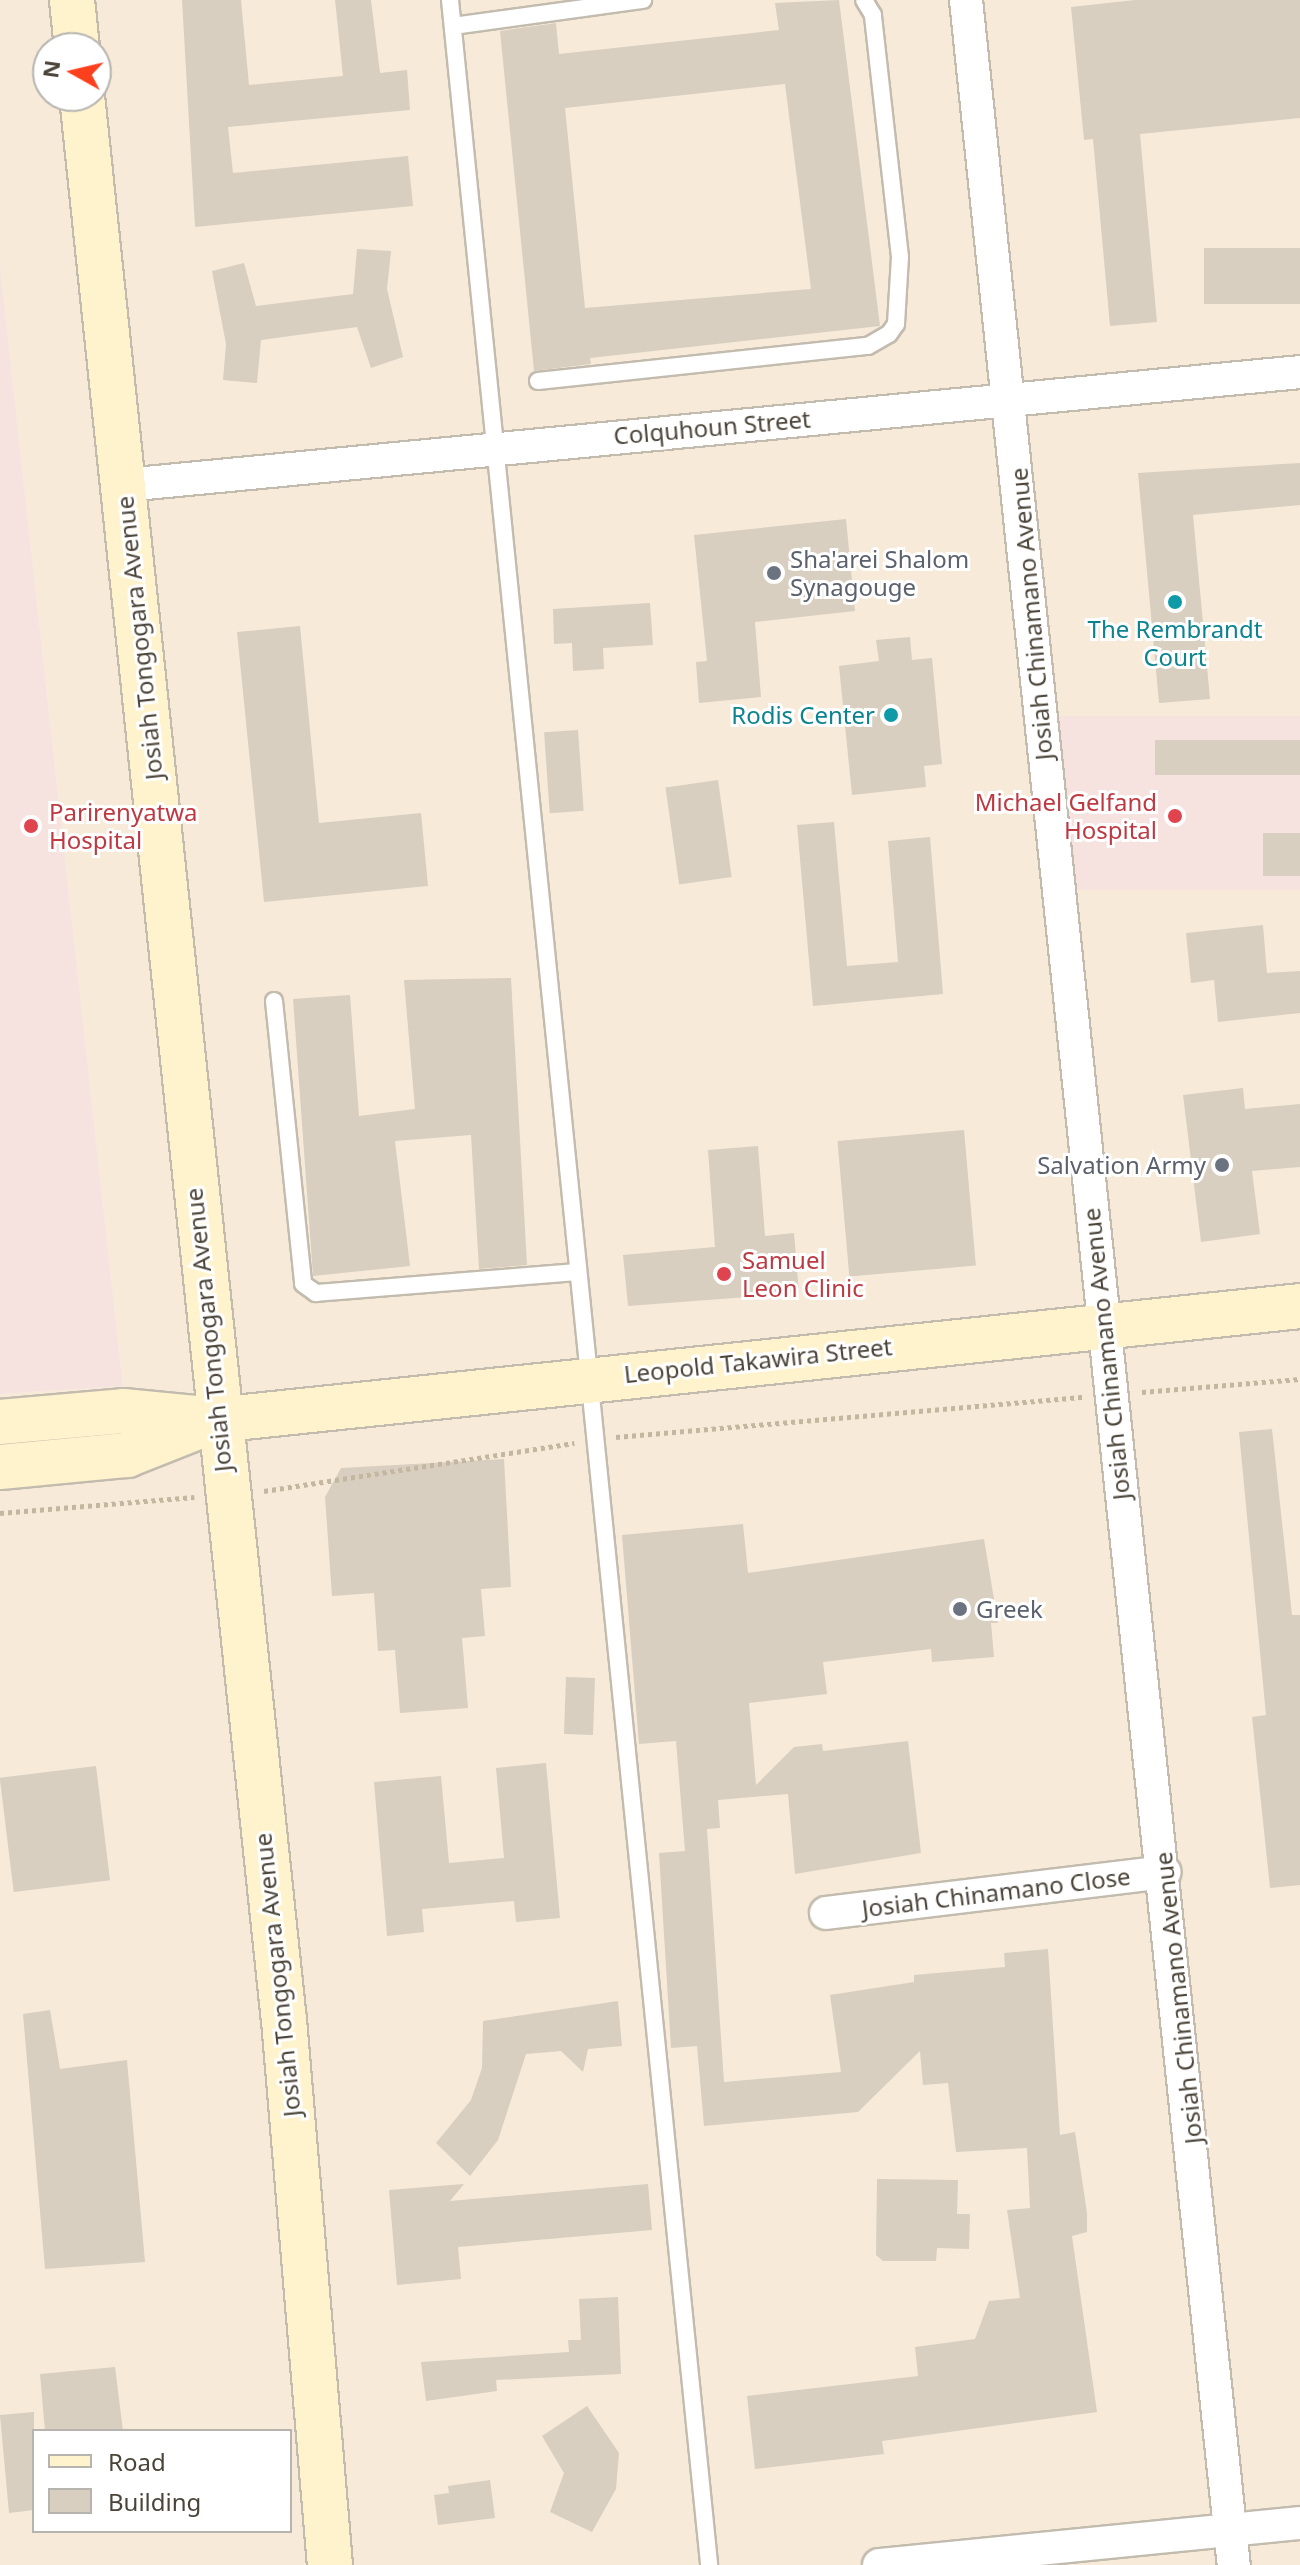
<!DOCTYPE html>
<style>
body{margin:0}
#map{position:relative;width:1300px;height:2565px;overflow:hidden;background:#f6f3ec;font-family:"Noto Sans",sans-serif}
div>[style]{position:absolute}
.commercial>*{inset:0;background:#f7ead8}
.medical>*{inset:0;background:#f6e3e0;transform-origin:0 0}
.building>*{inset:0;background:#d8cfc1;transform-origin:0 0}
.path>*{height:5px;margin-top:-2.5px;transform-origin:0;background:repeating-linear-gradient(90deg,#c4b79f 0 4px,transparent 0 8px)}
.roads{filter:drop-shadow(2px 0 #c2bbae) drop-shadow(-2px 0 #c2bbae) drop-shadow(0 2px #c2bbae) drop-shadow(0 -2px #c2bbae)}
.lane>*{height:16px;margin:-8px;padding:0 8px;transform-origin:8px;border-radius:8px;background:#fff}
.street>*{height:32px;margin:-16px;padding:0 16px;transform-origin:16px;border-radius:16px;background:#fff}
.secondary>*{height:44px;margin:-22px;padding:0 22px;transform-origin:22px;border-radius:22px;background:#fff3cd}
.dots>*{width:22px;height:22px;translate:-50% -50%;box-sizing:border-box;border:4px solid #fff;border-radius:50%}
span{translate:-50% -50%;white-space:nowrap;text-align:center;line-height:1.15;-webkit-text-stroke:6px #fff;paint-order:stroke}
.street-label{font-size:24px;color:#4b4439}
.worship-label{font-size:24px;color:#5b616d}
.left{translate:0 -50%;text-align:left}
.right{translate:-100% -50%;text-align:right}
.culture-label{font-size:24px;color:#0d838f}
.health-label{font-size:24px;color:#be3a42}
.legend{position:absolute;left:32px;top:2429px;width:260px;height:104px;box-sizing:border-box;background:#fff;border:2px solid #b7b4b0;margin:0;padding:10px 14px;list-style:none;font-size:24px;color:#4b4439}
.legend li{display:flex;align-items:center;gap:16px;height:40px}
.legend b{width:40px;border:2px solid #b7b4b0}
.north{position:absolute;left:32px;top:32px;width:80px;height:80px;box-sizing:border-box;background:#fff;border:2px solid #b7b4b0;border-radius:50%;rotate:278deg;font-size:22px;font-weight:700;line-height:32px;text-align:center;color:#4b4439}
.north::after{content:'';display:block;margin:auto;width:28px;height:36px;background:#fc3f1d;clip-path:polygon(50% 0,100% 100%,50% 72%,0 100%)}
</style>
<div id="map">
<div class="commercial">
<i style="clip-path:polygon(evenodd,0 0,1300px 0,1300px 2565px,0 2565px,0 1394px,123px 1386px,0 266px,0 0,48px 48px,96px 48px,96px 96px,48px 96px,48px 48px,0 0,34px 2431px,290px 2431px,290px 2531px,34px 2531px,34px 2431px)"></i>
</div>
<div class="medical">
<i style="clip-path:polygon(0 266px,123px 1386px,0 1394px)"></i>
<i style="left:1300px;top:716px;width:174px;height:258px;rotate:90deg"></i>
</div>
<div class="building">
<i style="clip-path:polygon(182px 0,241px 0,249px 85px,343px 76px,335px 0,371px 0,380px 73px,407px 70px,410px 110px,228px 127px,233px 173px,408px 156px,413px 206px,195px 227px)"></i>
<i style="clip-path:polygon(evenodd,839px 0,880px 326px,590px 358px,591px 364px,534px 371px,500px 31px,556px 23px,559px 54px,779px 30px,775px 3px,839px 0,785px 84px,811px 289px,585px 308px,565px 108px,785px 84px)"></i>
<i style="clip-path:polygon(1135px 0,1300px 0,1300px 118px,1140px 134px,1157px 322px,1110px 326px,1093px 139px,1084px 140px,1071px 7px)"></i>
<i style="left:1300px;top:248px;width:56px;height:96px;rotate:90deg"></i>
<i style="clip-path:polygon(357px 249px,391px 251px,387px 289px,403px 357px,371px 368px,357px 327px,261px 340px,257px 383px,223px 380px,226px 344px,212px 271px,244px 263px,256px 306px,353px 294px)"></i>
<i style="clip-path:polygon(1300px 463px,1300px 505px,1193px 515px,1210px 699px,1159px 703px,1138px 473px)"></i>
<i style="clip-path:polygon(846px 519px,855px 611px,755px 622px,761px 697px,699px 703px,696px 662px,707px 661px,694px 535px)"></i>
<i style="clip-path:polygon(650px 603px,653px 645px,603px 648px,604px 669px,573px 671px,572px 643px,554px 644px,553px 609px)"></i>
<i style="clip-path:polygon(300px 626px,319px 823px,421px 813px,428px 886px,264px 902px,237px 632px)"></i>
<i style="clip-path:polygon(910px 637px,912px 660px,932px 658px,942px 764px,924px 766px,926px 787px,852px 795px,839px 666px,879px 661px,876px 640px)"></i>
<i style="left:578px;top:730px;width:81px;height:34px;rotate:86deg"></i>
<i style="left:1300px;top:740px;width:35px;height:145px;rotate:90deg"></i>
<i style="left:718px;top:780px;width:98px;height:53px;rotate:82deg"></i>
<i style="clip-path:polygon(834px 822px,847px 966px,898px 962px,888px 841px,930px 837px,943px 994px,813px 1006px,797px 825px)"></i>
<i style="left:1300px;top:833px;width:43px;height:37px;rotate:90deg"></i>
<i style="clip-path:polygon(1263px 925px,1267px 973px,1300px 971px,1300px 1013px,1218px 1022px,1214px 980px,1191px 983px,1186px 933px)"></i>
<i style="clip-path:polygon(511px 978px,527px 1265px,479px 1269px,471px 1135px,395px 1141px,410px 1266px,313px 1276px,293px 999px,350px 995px,359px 1116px,415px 1109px,404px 980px)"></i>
<i style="clip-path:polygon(1243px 1088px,1245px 1109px,1300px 1104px,1300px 1167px,1252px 1171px,1260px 1234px,1201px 1242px,1183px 1095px)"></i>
<i style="left:964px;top:1130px;width:136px;height:127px;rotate:85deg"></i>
<i style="clip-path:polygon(758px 1146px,765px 1236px,794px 1233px,799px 1293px,628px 1306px,623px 1255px,715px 1247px,708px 1150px)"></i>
<i style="clip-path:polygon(1272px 1429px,1292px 1615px,1300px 1615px,1300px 1885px,1270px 1888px,1252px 1717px,1266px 1715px,1239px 1432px)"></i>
<i style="clip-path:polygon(504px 1459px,511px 1587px,481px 1589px,485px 1636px,462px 1638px,468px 1708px,400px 1713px,395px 1650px,378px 1651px,374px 1593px,332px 1596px,325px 1497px,341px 1468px)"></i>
<i style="clip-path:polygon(743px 1524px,748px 1573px,984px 1539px,998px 1623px,991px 1623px,994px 1657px,932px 1662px,931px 1649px,823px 1662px,827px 1694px,749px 1703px,756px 1785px,794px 1747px,822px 1744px,823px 1751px,908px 1741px,921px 1853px,795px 1874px,788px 1794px,718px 1800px,720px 1828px,707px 1829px,724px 2082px,841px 2072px,830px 1995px,914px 1982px,914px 1975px,1005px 1967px,1004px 1953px,1048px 1949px,1060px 2135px,1075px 2132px,1087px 2213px,1087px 2232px,1072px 2236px,1097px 2412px,882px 2441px,884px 2454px,755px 2469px,747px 2396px,918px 2376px,915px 2347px,975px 2339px,989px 2301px,1020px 2298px,1007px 2210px,1030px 2208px,1027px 2148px,956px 2152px,948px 2083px,923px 2085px,920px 2051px,858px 2112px,704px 2126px,697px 2046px,671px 2048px,659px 1853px,685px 1851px,676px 1741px,639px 1744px,622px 1535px)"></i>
<i style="left:566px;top:1677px;width:29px;height:57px;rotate:2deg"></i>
<i style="clip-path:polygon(546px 1763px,560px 1918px,516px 1922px,514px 1901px,422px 1909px,424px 1932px,387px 1936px,374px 1782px,441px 1776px,449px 1863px,504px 1858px,496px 1768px)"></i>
<i style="left:96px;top:1766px;width:115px;height:97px;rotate:83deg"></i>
<i style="clip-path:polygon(618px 2001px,622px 2046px,588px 2049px,583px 2072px,561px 2051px,526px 2054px,498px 2140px,470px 2176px,436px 2143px,471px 2100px,482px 2068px,483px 2021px)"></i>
<i style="clip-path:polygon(50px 2010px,60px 2069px,127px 2060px,145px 2262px,45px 2269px,23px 2014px)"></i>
<i style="clip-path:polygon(877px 2179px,958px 2180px,957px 2214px,970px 2214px,969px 2249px,937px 2248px,936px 2261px,883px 2261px,876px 2255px)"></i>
<i style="clip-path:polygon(464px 2184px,450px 2201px,648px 2184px,652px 2230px,458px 2247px,461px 2279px,397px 2285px,389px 2190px)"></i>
<i style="clip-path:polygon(618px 2297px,621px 2374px,496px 2380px,497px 2391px,426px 2401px,421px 2362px,569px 2352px,568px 2340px,581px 2340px,579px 2299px)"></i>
<i style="clip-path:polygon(115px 2367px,123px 2431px,45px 2431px,40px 2374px)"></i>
<i style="clip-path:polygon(587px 2406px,619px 2453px,616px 2489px,592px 2532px,550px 2512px,564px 2473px,542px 2436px)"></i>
<i style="clip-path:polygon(34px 2412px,34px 2510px,9px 2513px,0 2415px)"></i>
<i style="clip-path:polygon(490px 2480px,495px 2518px,438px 2525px,434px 2495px,449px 2493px,448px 2486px)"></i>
</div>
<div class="path">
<i style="left:1142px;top:1392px;width:159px;rotate:-4.7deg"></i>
<i style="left:616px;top:1437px;width:470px;rotate:-4.9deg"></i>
<i style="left:264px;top:1491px;width:314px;rotate:-8.8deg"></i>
<i style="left:0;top:1513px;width:195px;rotate:-4.7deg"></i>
</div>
<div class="roads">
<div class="lane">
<i style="left:450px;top:0;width:2578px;rotate:84.23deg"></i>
<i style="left:453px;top:26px;width:192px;rotate:-7.8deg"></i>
<i style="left:538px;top:381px;width:332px;rotate:-6.1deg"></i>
<i style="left:868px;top:346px;width:24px;rotate:-30deg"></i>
<i style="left:889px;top:334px;width:12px;rotate:-55deg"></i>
<i style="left:896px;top:324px;width:67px;rotate:-86.6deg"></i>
<i style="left:900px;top:257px;width:244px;rotate:-96.4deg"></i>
<i style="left:873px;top:15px;width:17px;rotate:-121deg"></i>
<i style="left:274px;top:1001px;width:284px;rotate:84.1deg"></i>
<i style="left:303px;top:1284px;width:16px;rotate:35deg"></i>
<i style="left:316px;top:1293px;width:260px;rotate:-4.6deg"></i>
</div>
<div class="street">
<i style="left:966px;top:0;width:2579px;rotate:84.04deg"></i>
<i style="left:125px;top:485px;width:1180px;rotate:-5.49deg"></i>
<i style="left:826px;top:1913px;width:341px;rotate:-6.9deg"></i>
<i style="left:879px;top:2565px;width:423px;rotate:-5.7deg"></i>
</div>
<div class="secondary">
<i style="left:72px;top:0;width:48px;rotate:84.1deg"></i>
<i style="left:82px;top:96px;width:1935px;rotate:84.01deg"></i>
<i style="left:284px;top:2020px;width:547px;rotate:85.18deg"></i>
<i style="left:0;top:1422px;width:123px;rotate:-5.1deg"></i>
<i style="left:123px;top:1411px;width:93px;rotate:5.5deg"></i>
<i style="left:216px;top:1420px;width:1090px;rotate:-6deg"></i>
<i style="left:0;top:1467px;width:128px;rotate:-5.4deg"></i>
<i style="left:127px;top:1455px;width:89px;rotate:-21.7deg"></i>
</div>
</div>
<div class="dots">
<i style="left:774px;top:573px;background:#6b7280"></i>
<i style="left:1175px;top:602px;background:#0f9aa8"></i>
<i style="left:891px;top:715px;background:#0f9aa8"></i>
<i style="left:1175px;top:816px;background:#e0444e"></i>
<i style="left:31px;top:826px;background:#e0444e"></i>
<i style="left:1222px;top:1165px;background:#6b7280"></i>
<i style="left:724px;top:1274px;background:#e0444e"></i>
<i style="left:960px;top:1609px;background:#6b7280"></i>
</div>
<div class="street-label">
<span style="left:712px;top:427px;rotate:-5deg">Colquhoun Street</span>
<span style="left:1031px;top:614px;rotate:-95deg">Josiah Chinamano Avenue</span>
<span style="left:139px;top:638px;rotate:-96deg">Josiah Tongogara Avenue</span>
<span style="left:208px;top:1330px;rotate:-96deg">Josiah Tongogara Avenue</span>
<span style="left:1106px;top:1354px;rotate:-96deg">Josiah Chinamano Avenue</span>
<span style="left:758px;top:1360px;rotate:-6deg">Leopold Takawira Street</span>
<span style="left:996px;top:1892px;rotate:-7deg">Josiah Chinamano Close</span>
<span style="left:277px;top:1975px;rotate:-96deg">Josiah Tongogara Avenue</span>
<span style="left:1178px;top:1998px;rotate:-96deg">Josiah Chinamano Avenue</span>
</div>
<div class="worship-label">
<span class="left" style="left:790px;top:573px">Sha'arei Shalom<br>Synagouge</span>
<span class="right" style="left:1206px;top:1165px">Salvation Army</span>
<span class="left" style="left:976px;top:1609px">Greek</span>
</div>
<div class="culture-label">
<span style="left:1175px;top:643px">The Rembrandt<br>Court</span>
<span class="right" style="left:875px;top:715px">Rodis Center</span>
</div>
<div class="health-label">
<span class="right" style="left:1157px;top:816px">Michael Gelfand<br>Hospital</span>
<span class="left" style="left:49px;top:826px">Parirenyatwa<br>Hospital</span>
<span class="left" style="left:742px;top:1274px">Samuel<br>Leon Clinic</span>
</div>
<ul class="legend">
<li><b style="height:10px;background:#fff3cd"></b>Road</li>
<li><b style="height:22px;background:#d8cfc1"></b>Building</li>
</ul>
<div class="north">N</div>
</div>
